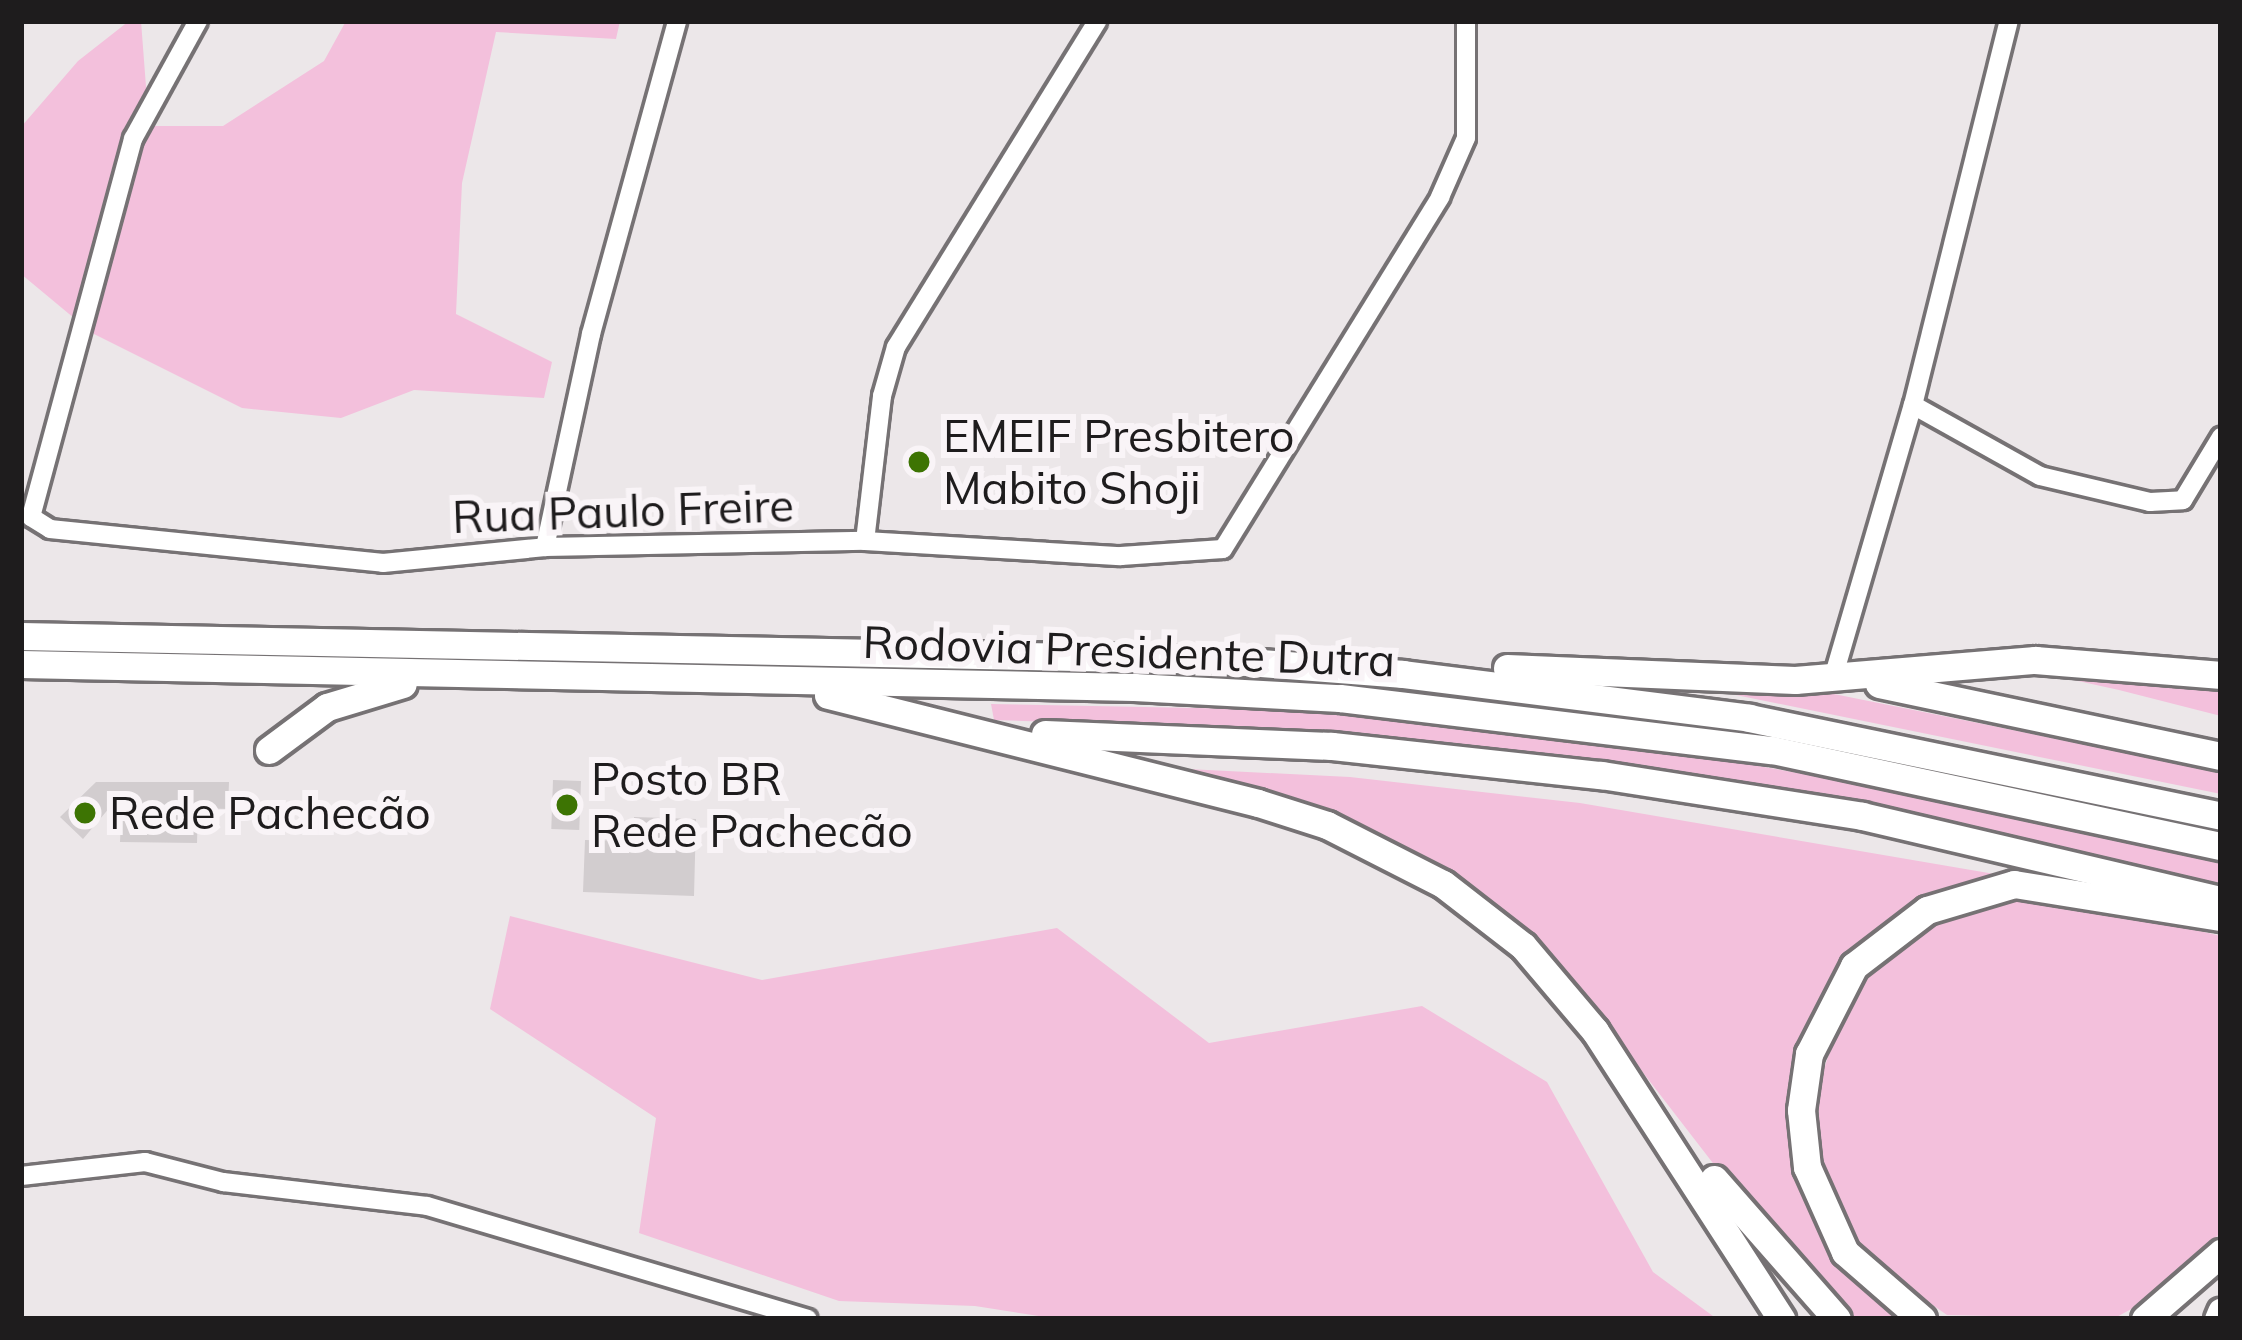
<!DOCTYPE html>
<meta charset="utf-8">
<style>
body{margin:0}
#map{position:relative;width:2242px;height:1340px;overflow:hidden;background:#ece7e9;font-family:Mulish,sans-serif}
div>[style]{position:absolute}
.green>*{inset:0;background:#f3c0dc}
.building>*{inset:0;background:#d2cdcf;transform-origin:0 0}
.roads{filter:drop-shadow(3px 0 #767274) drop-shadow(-3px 0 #767274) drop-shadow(0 3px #767274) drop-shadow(0 -3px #767274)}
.minor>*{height:18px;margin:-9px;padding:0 9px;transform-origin:9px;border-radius:9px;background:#fff}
.highway>*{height:27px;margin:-13.5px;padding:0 13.5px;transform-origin:13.5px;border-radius:13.5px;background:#fff}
.dots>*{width:33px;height:33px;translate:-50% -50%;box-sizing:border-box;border:6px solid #f9f4f7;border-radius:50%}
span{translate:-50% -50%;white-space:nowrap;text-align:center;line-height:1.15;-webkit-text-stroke:12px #f9f4f7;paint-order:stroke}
.poi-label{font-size:45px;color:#1e1c1d}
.left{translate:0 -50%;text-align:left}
.street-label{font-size:45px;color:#1e1c1d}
.frame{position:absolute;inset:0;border:24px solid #1e1c1d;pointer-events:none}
</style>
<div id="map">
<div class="green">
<i style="clip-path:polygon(129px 21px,141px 21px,149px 126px,223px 126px,324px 61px,346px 21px,620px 21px,616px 39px,496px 32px,462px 183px,456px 314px,552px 362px,544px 398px,414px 390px,341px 418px,242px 408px,92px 333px,21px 274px,21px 127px,78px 61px)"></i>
<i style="clip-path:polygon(2037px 672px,2221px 685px,2221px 716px,2119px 690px)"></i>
<i style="clip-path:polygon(1819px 691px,2221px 772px,2221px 794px,1731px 694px)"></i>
<i style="clip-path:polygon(991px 704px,1293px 710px,1678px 752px,2011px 810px,2203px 857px,2221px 862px,2221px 884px,1913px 814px,1111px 724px,994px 720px)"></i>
<i style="clip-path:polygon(1168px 768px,1350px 777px,1580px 803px,2012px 877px,1860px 950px,1794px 1123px,1866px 1288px,1905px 1319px,1851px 1319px,1828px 1300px,1770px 1237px,1556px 960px,1478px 892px,1354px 822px)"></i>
<i style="clip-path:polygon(2005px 900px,2102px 908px,2221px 936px,2221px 1232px,2166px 1290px,2113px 1319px,1947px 1315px,1867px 1259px,1824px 1181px,1816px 1093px,1848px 997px,1892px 948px,1941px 917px)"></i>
<i style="clip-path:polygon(510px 916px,762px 980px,1057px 928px,1209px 1043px,1422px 1006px,1547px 1082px,1653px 1272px,1717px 1319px,1058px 1319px,975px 1306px,839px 1301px,639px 1233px,656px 1118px,490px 1009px)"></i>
</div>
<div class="building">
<i style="left:553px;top:780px;width:28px;height:49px;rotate:2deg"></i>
<i style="clip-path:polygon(96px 782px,229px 782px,228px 809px,198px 808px,197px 843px,120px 842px,122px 793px,83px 839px,60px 817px)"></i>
<i style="clip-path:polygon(634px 817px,696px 819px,694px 896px,583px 892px,585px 840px,633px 841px)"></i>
</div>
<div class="roads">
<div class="minor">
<i style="left:1913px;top:405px;width:145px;rotate:29.2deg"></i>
<i style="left:2040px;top:476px;width:113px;rotate:13.3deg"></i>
<i style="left:2150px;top:502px;width:33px;rotate:-3deg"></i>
<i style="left:2183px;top:500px;width:74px;rotate:-58.9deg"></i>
<i style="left:31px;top:517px;width:22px;rotate:32deg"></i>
<i style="left:50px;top:529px;width:335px;rotate:5.8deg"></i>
<i style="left:383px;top:563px;width:163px;rotate:-5.6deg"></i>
<i style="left:545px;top:547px;width:320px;rotate:-1.1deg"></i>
<i style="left:865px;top:541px;width:256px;rotate:3.4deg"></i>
<i style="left:1121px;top:556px;width:102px;rotate:-3.9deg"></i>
<i style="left:1223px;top:549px;width:414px;rotate:-58.3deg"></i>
<i style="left:1440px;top:197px;width:64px;rotate:-66.2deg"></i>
<i style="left:1466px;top:138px;width:117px;rotate:-90deg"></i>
<i style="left:31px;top:517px;width:392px;rotate:-74.9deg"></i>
<i style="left:133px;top:139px;width:135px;rotate:-61.2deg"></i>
<i style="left:865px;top:541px;width:146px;rotate:-83.3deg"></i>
<i style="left:882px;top:396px;width:51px;rotate:-74.1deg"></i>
<i style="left:896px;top:347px;width:383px;rotate:-58.3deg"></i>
<i style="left:545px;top:547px;width:218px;rotate:-77.8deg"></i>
<i style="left:591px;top:334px;width:325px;rotate:-74.6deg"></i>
<i style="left:1833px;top:678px;width:284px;rotate:-73.7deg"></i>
<i style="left:1913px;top:405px;width:396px;rotate:-76deg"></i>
<i style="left:21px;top:1176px;width:125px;rotate:-6.4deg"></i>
<i style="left:145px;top:1162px;width:81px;rotate:14.4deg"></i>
<i style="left:223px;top:1182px;width:205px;rotate:6.7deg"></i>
<i style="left:427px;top:1206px;width:397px;rotate:16.5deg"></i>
</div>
<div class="highway">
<i style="left:21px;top:636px;width:1201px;rotate:1.14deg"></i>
<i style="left:1222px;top:660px;width:182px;rotate:4.4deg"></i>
<i style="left:1403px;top:674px;width:349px;rotate:7.2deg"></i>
<i style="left:1749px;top:718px;width:482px;rotate:11.7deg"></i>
<i style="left:21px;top:664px;width:1113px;rotate:1.18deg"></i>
<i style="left:1134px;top:687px;width:206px;rotate:3.1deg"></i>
<i style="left:1340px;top:698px;width:435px;rotate:6.9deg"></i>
<i style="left:1772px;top:750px;width:459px;rotate:12.1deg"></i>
<i style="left:1507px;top:668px;width:288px;rotate:2.4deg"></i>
<i style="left:1795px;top:680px;width:241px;rotate:-4.8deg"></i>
<i style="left:2035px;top:660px;width:187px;rotate:4.6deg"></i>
<i style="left:1879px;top:684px;width:349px;rotate:11.9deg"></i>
<i style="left:828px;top:695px;width:443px;rotate:14.1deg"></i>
<i style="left:1258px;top:803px;width:72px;rotate:17.7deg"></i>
<i style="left:1327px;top:825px;width:130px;rotate:27deg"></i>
<i style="left:1443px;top:884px;width:101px;rotate:37.8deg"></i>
<i style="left:1523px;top:946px;width:111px;rotate:49.7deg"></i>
<i style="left:1595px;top:1031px;width:343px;rotate:57.1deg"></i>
<i style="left:1045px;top:734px;width:287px;rotate:2.4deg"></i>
<i style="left:1332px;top:746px;width:271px;rotate:6.2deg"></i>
<i style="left:1601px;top:775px;width:264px;rotate:8.9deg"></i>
<i style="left:1862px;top:816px;width:369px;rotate:13.2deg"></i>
<i style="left:269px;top:750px;width:72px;rotate:-36.6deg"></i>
<i style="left:327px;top:707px;width:79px;rotate:-16.8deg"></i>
<i style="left:1714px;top:1179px;width:186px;rotate:48.7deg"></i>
<i style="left:1922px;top:1319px;width:102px;rotate:-139deg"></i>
<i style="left:1845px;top:1252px;width:93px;rotate:-114.1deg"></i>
<i style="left:1807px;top:1167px;width:57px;rotate:-96deg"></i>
<i style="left:1801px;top:1110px;width:57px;rotate:-81.9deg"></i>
<i style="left:1809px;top:1054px;width:99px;rotate:-62.9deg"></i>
<i style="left:1854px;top:966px;width:92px;rotate:-37.5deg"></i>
<i style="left:1927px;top:910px;width:91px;rotate:-16.6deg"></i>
<i style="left:2014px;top:884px;width:210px;rotate:9.1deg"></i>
<i style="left:2145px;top:1319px;width:101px;rotate:-41deg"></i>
<i style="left:2218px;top:1319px;width:8px;rotate:-67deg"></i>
</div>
</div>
<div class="dots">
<i style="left:919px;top:462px;background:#3d7403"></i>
<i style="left:567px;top:805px;background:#3d7403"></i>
<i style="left:85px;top:813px;background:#3d7403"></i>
</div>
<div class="poi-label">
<span class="left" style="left:943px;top:462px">EMEIF Presbitero<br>Mabito Shoji</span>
<span class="left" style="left:591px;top:805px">Posto BR<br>Rede Pachecão</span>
<span class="left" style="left:109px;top:813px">Rede Pachecão</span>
</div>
<div class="street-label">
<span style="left:623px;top:511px;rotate:-2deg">Rua Paulo Freire</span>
<span style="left:1129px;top:651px;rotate:2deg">Rodovia Presidente Dutra</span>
</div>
<div class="frame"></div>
</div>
